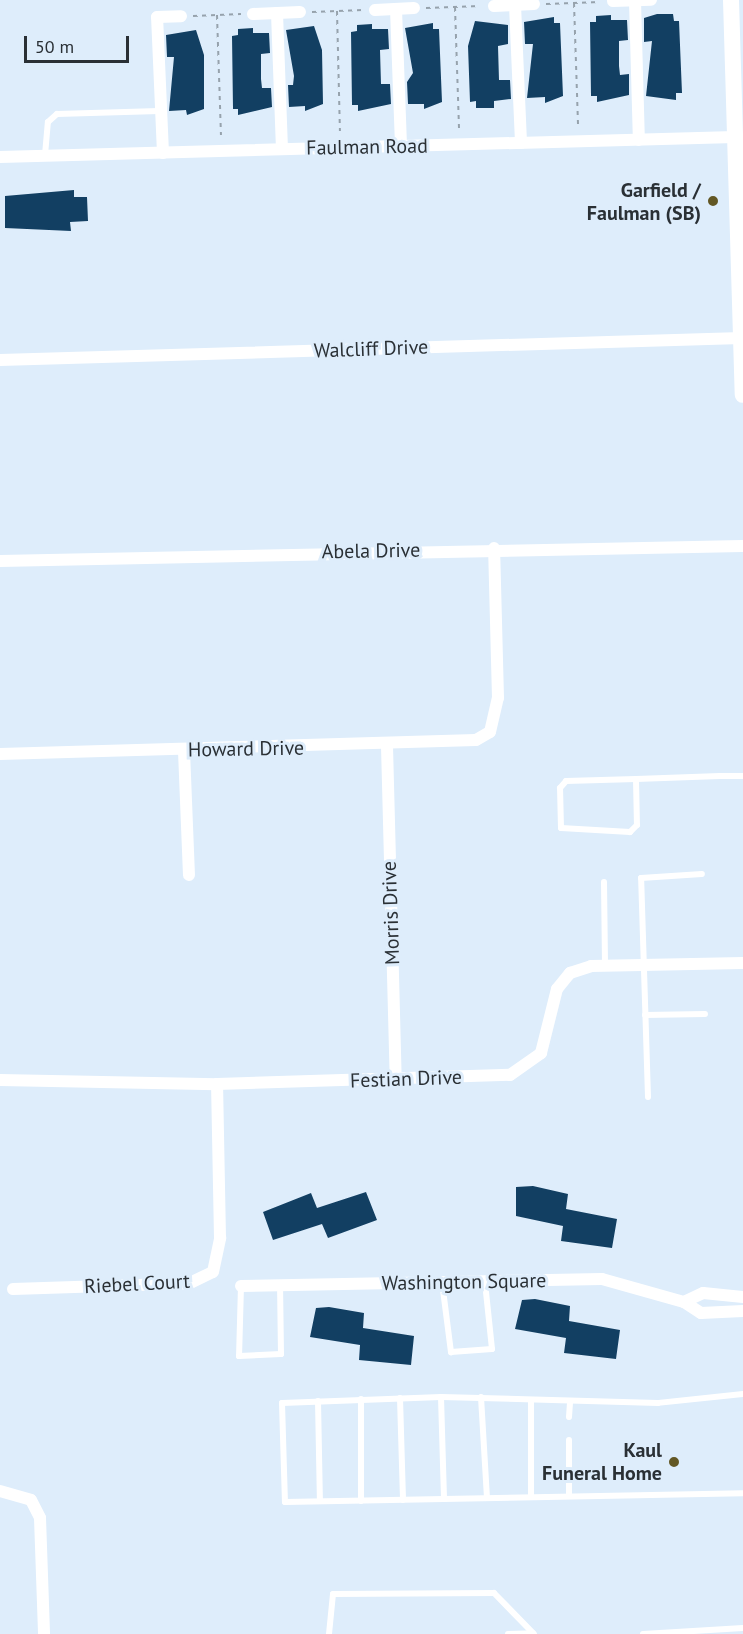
<!DOCTYPE html>
<style>
body{margin:0}
#map{position:relative;width:743px;height:1634px;overflow:hidden;background:#deedfb;font-family:"PT Sans",sans-serif}
div>[style]{position:absolute}
.building>*{inset:0;background:#123f62}
.path>*{height:2px;margin-top:-1px;transform-origin:0;background:repeating-linear-gradient(90deg,#96a2ac 0 4.5px,transparent 0 9px)}
.lane>*{height:6px;margin:-3px;padding:0 3px;transform-origin:3px;border-radius:3px;background:#fff}
.street>*{height:12px;margin:-6px;padding:0 6px;transform-origin:6px;border-radius:6px;background:#fff}
.secondary>*{height:16px;margin:-8px;padding:0 8px;transform-origin:8px;border-radius:8px;background:#fff}
.dots>*{width:16px;height:16px;translate:-50% -50%;box-sizing:border-box;border:3px solid #deedfb;border-radius:50%}
span{translate:-50% -50%;white-space:nowrap;text-align:center;line-height:1.15;-webkit-text-stroke:6px #deedfb;paint-order:stroke}
.street-label{font-size:20px;color:#2a3035}
.poi-label{font-size:20px;color:#2a3035;font-weight:700}
.right{translate:-100% -50%;text-align:right}
.scale{position:absolute;left:24px;top:36px;width:105px;height:27px;box-sizing:border-box;border:3px solid #2a3035;border-top:0;padding-left:8px;font-size:18px;line-height:21px;white-space:nowrap;color:#2a3035;-webkit-text-stroke:4px #deedfb;paint-order:stroke}
</style>
<div id="map">
<div class="building">
<i style="clip-path:polygon(657px 14px,673px 14px,674px 21px,679px 21px,682px 93px,676px 93px,676px 100px,646px 96px,652px 41px,644px 42px,644px 18px)"></i>
<i style="clip-path:polygon(611px 15px,611px 20px,627px 20px,628px 40px,619px 41px,619px 66px,620px 75px,629px 74px,629px 95px,597px 102px,597px 96px,591px 96px,590px 22px,596px 22px,596px 16px)"></i>
<i style="clip-path:polygon(554px 17px,554px 23px,560px 23px,563px 96px,545px 103px,545px 97px,527px 98px,533px 44px,525px 44px,524px 22px)"></i>
<i style="clip-path:polygon(475px 21px,508px 25px,508px 44px,498px 46px,499px 80px,510px 80px,511px 99px,494px 101px,494px 108px,476px 108px,476px 101px,470px 102px,468px 46px)"></i>
<i style="clip-path:polygon(433px 23px,433px 29px,439px 29px,442px 102px,424px 109px,424px 104px,408px 104px,407px 82px,413px 73px,405px 28px)"></i>
<i style="clip-path:polygon(372px 24px,372px 29px,388px 29px,389px 49px,380px 50px,381px 84px,390px 84px,391px 104px,358px 111px,358px 105px,352px 105px,351px 32px,357px 31px,357px 25px)"></i>
<i style="clip-path:polygon(314px 26px,322px 50px,323px 104px,305px 111px,305px 106px,289px 107px,288px 85px,293px 85px,294px 76px,286px 30px)"></i>
<i style="clip-path:polygon(253px 28px,253px 33px,269px 33px,270px 53px,261px 54px,261px 79px,262px 88px,271px 88px,272px 107px,238px 115px,238px 109px,233px 109px,232px 36px,238px 35px,238px 29px)"></i>
<i style="clip-path:polygon(196px 30px,204px 55px,204px 109px,187px 115px,186px 110px,169px 111px,174px 57px,167px 57px,166px 35px)"></i>
<i style="clip-path:polygon(74px 190px,74px 197px,87px 197px,88px 221px,70px 222px,71px 231px,5px 228px,5px 196px)"></i>
<i style="clip-path:polygon(533px 1186px,568px 1194px,566px 1209px,617px 1219px,612px 1248px,561px 1241px,563px 1226px,516px 1216px,516px 1187px)"></i>
<i style="clip-path:polygon(366px 1192px,377px 1220px,328px 1238px,322px 1224px,273px 1240px,263px 1212px,311px 1193px,317px 1208px)"></i>
<i style="clip-path:polygon(535px 1299px,570px 1306px,569px 1321px,620px 1330px,616px 1359px,564px 1353px,566px 1338px,515px 1329px,522px 1300px)"></i>
<i style="clip-path:polygon(329px 1307px,364px 1313px,363px 1328px,414px 1336px,411px 1365px,359px 1360px,360px 1345px,310px 1337px,316px 1308px)"></i>
</div>
<div class="path">
<i style="left:574px;top:3px;width:121px;rotate:88.1deg"></i>
<i style="left:546px;top:4px;width:54px;rotate:-2.1deg"></i>
<i style="left:455px;top:7px;width:121px;rotate:88.1deg"></i>
<i style="left:426px;top:8px;width:54px;rotate:-2.1deg"></i>
<i style="left:337px;top:11px;width:120px;rotate:88.6deg"></i>
<i style="left:312px;top:12px;width:51px;rotate:-2.2deg"></i>
<i style="left:217px;top:15px;width:120px;rotate:88.1deg"></i>
<i style="left:193px;top:16px;width:48px;rotate:-2.4deg"></i>
</div>
<div class="lane">
<i style="left:45px;top:155px;width:33px;rotate:-85deg"></i>
<i style="left:48px;top:122px;width:12px;rotate:-42deg"></i>
<i style="left:57px;top:114px;width:102px;rotate:-1.7deg"></i>
<i style="left:636px;top:779px;width:46px;rotate:88.8deg"></i>
<i style="left:637px;top:825px;width:10px;rotate:135deg"></i>
<i style="left:630px;top:832px;width:69px;rotate:-176.7deg"></i>
<i style="left:561px;top:828px;width:40px;rotate:-91.4deg"></i>
<i style="left:560px;top:788px;width:9px;rotate:-49deg"></i>
<i style="left:566px;top:781px;width:70px;rotate:-1.6deg"></i>
<i style="left:636px;top:779px;width:84px;rotate:-2deg"></i>
<i style="left:720px;top:776px;width:23px"></i>
<i style="left:604px;top:882px;width:83px;rotate:89.3deg"></i>
<i style="left:645px;top:1015px;width:60px;rotate:-1deg"></i>
<i style="left:648px;top:1097px;width:219px;rotate:-91.8deg"></i>
<i style="left:641px;top:878px;width:61px;rotate:-3.8deg"></i>
<i style="left:442px;top:1282px;width:71px;rotate:82.7deg"></i>
<i style="left:451px;top:1352px;width:41px;rotate:-4.2deg"></i>
<i style="left:492px;top:1349px;width:67px;rotate:-96deg"></i>
<i style="left:241px;top:1286px;width:70px;rotate:91.6deg"></i>
<i style="left:239px;top:1356px;width:42px;rotate:-2.7deg"></i>
<i style="left:281px;top:1354px;width:68px;rotate:-90.8deg"></i>
<i style="left:743px;top:1394px;width:85px;rotate:174deg"></i>
<i style="left:658px;top:1403px;width:217px;rotate:-178.4deg"></i>
<i style="left:441px;top:1397px;width:159px;rotate:177.8deg"></i>
<i style="left:282px;top:1403px;width:99px;rotate:88.3deg"></i>
<i style="left:285px;top:1502px;width:458px;rotate:-1.1deg"></i>
<i style="left:441px;top:1397px;width:102px;rotate:88.3deg"></i>
<i style="left:481px;top:1397px;width:101px;rotate:86.6deg"></i>
<i style="left:400px;top:1398px;width:102px;rotate:88.3deg"></i>
<i style="left:361px;top:1399px;width:102px;rotate:90deg"></i>
<i style="left:318px;top:1401px;width:100px;rotate:88.9deg"></i>
<i style="left:569px;top:1417px;width:14px;rotate:-86deg"></i>
<i style="left:569px;top:1496px;width:56px;rotate:-90deg"></i>
<i style="left:531px;top:1497px;width:97px;rotate:-90deg"></i>
<i style="left:329px;top:1634px;width:40px;rotate:-84.3deg"></i>
<i style="left:333px;top:1594px;width:161px;rotate:-0.4deg"></i>
<i style="left:494px;top:1593px;width:57px;rotate:45.7deg"></i>
<i style="left:508px;top:1634px;width:25px;rotate:-2deg"></i>
<i style="left:643px;top:1634px;width:100px;rotate:-3.4deg"></i>
</div>
<div class="street">
<i style="left:613px;top:1px;width:38px;rotate:-2deg"></i>
<i style="left:635px;top:1px;width:139px;rotate:88.4deg"></i>
<i style="left:515px;top:5px;width:138px;rotate:87.5deg"></i>
<i style="left:494px;top:6px;width:40px;rotate:-2.9deg"></i>
<i style="left:396px;top:9px;width:137px;rotate:87.9deg"></i>
<i style="left:375px;top:10px;width:39px;rotate:-3deg"></i>
<i style="left:277px;top:13px;width:136px;rotate:87.9deg"></i>
<i style="left:253px;top:14px;width:47px;rotate:-2.4deg"></i>
<i style="left:163px;top:153px;width:136px;rotate:-92.5deg"></i>
<i style="left:157px;top:17px;width:24px;rotate:-2deg"></i>
<i style="left:0;top:157px;width:735px;rotate:-1.56deg"></i>
<i style="left:0;top:360px;width:742px;rotate:-1.7deg"></i>
<i style="left:0;top:561px;width:743px;rotate:-1.16deg"></i>
<i style="left:387px;top:746px;width:335px;rotate:88.5deg"></i>
<i style="left:184px;top:751px;width:124px;rotate:87.7deg"></i>
<i style="left:0;top:754px;width:476px;rotate:-1.7deg"></i>
<i style="left:476px;top:740px;width:16px;rotate:-30deg"></i>
<i style="left:490px;top:732px;width:35px;rotate:-77deg"></i>
<i style="left:498px;top:698px;width:150px;rotate:-91.5deg"></i>
<i style="left:0;top:1080px;width:217px;rotate:1.1deg"></i>
<i style="left:217px;top:1084px;width:293px;rotate:-1.8deg"></i>
<i style="left:510px;top:1075px;width:38px;rotate:-35deg"></i>
<i style="left:541px;top:1053px;width:66px;rotate:-76deg"></i>
<i style="left:557px;top:989px;width:21px;rotate:-51deg"></i>
<i style="left:570px;top:973px;width:22px;rotate:-18deg"></i>
<i style="left:591px;top:966px;width:152px;rotate:-1.1deg"></i>
<i style="left:241px;top:1286px;width:361px;rotate:-1.1deg"></i>
<i style="left:602px;top:1279px;width:85px;rotate:15.7deg"></i>
<i style="left:13px;top:1289px;width:177px;rotate:-1.9deg"></i>
<i style="left:190px;top:1283px;width:25px;rotate:-26deg"></i>
<i style="left:213px;top:1272px;width:35px;rotate:-78deg"></i>
<i style="left:220px;top:1238px;width:154px;rotate:-91.1deg"></i>
<i style="left:743px;top:1297px;width:40px;rotate:-174.3deg"></i>
<i style="left:703px;top:1293px;width:21px;rotate:155deg"></i>
<i style="left:684px;top:1302px;width:20px;rotate:33deg"></i>
<i style="left:701px;top:1313px;width:42px;rotate:-2.7deg"></i>
<i style="left:0;top:1491px;width:32px;rotate:16deg"></i>
<i style="left:31px;top:1500px;width:20px;rotate:63deg"></i>
<i style="left:40px;top:1518px;width:116px;rotate:88deg"></i>
</div>
<div class="secondary">
<i style="left:731px;top:0;width:395px;rotate:88.3deg"></i>
</div>
<div class="dots">
<i style="left:713px;top:201px;background:#625724"></i>
<i style="left:674px;top:1462px;background:#625724"></i>
</div>
<div class="street-label">
<span style="left:367px;top:147px;rotate:-1deg">Faulman Road</span>
<span style="left:371px;top:349px;rotate:-2deg">Walcliff Drive</span>
<span style="left:371px;top:551px;rotate:-1deg">Abela Drive</span>
<span style="left:246px;top:749px;rotate:-1deg">Howard Drive</span>
<span style="left:391px;top:913px;rotate:-92deg">Morris Drive</span>
<span style="left:406px;top:1079px;rotate:-2deg">Festian Drive</span>
<span style="left:464px;top:1282px;rotate:-1deg">Washington Square</span>
<span style="left:137px;top:1284px;rotate:-3deg">Riebel Court</span>
</div>
<div class="poi-label">
<span class="right" style="left:701px;top:202px">Garfield /<br>Faulman (SB)</span>
<span class="right" style="left:662px;top:1462px">Kaul<br>Funeral Home</span>
</div>
<div class="scale">50 m</div>
</div>
